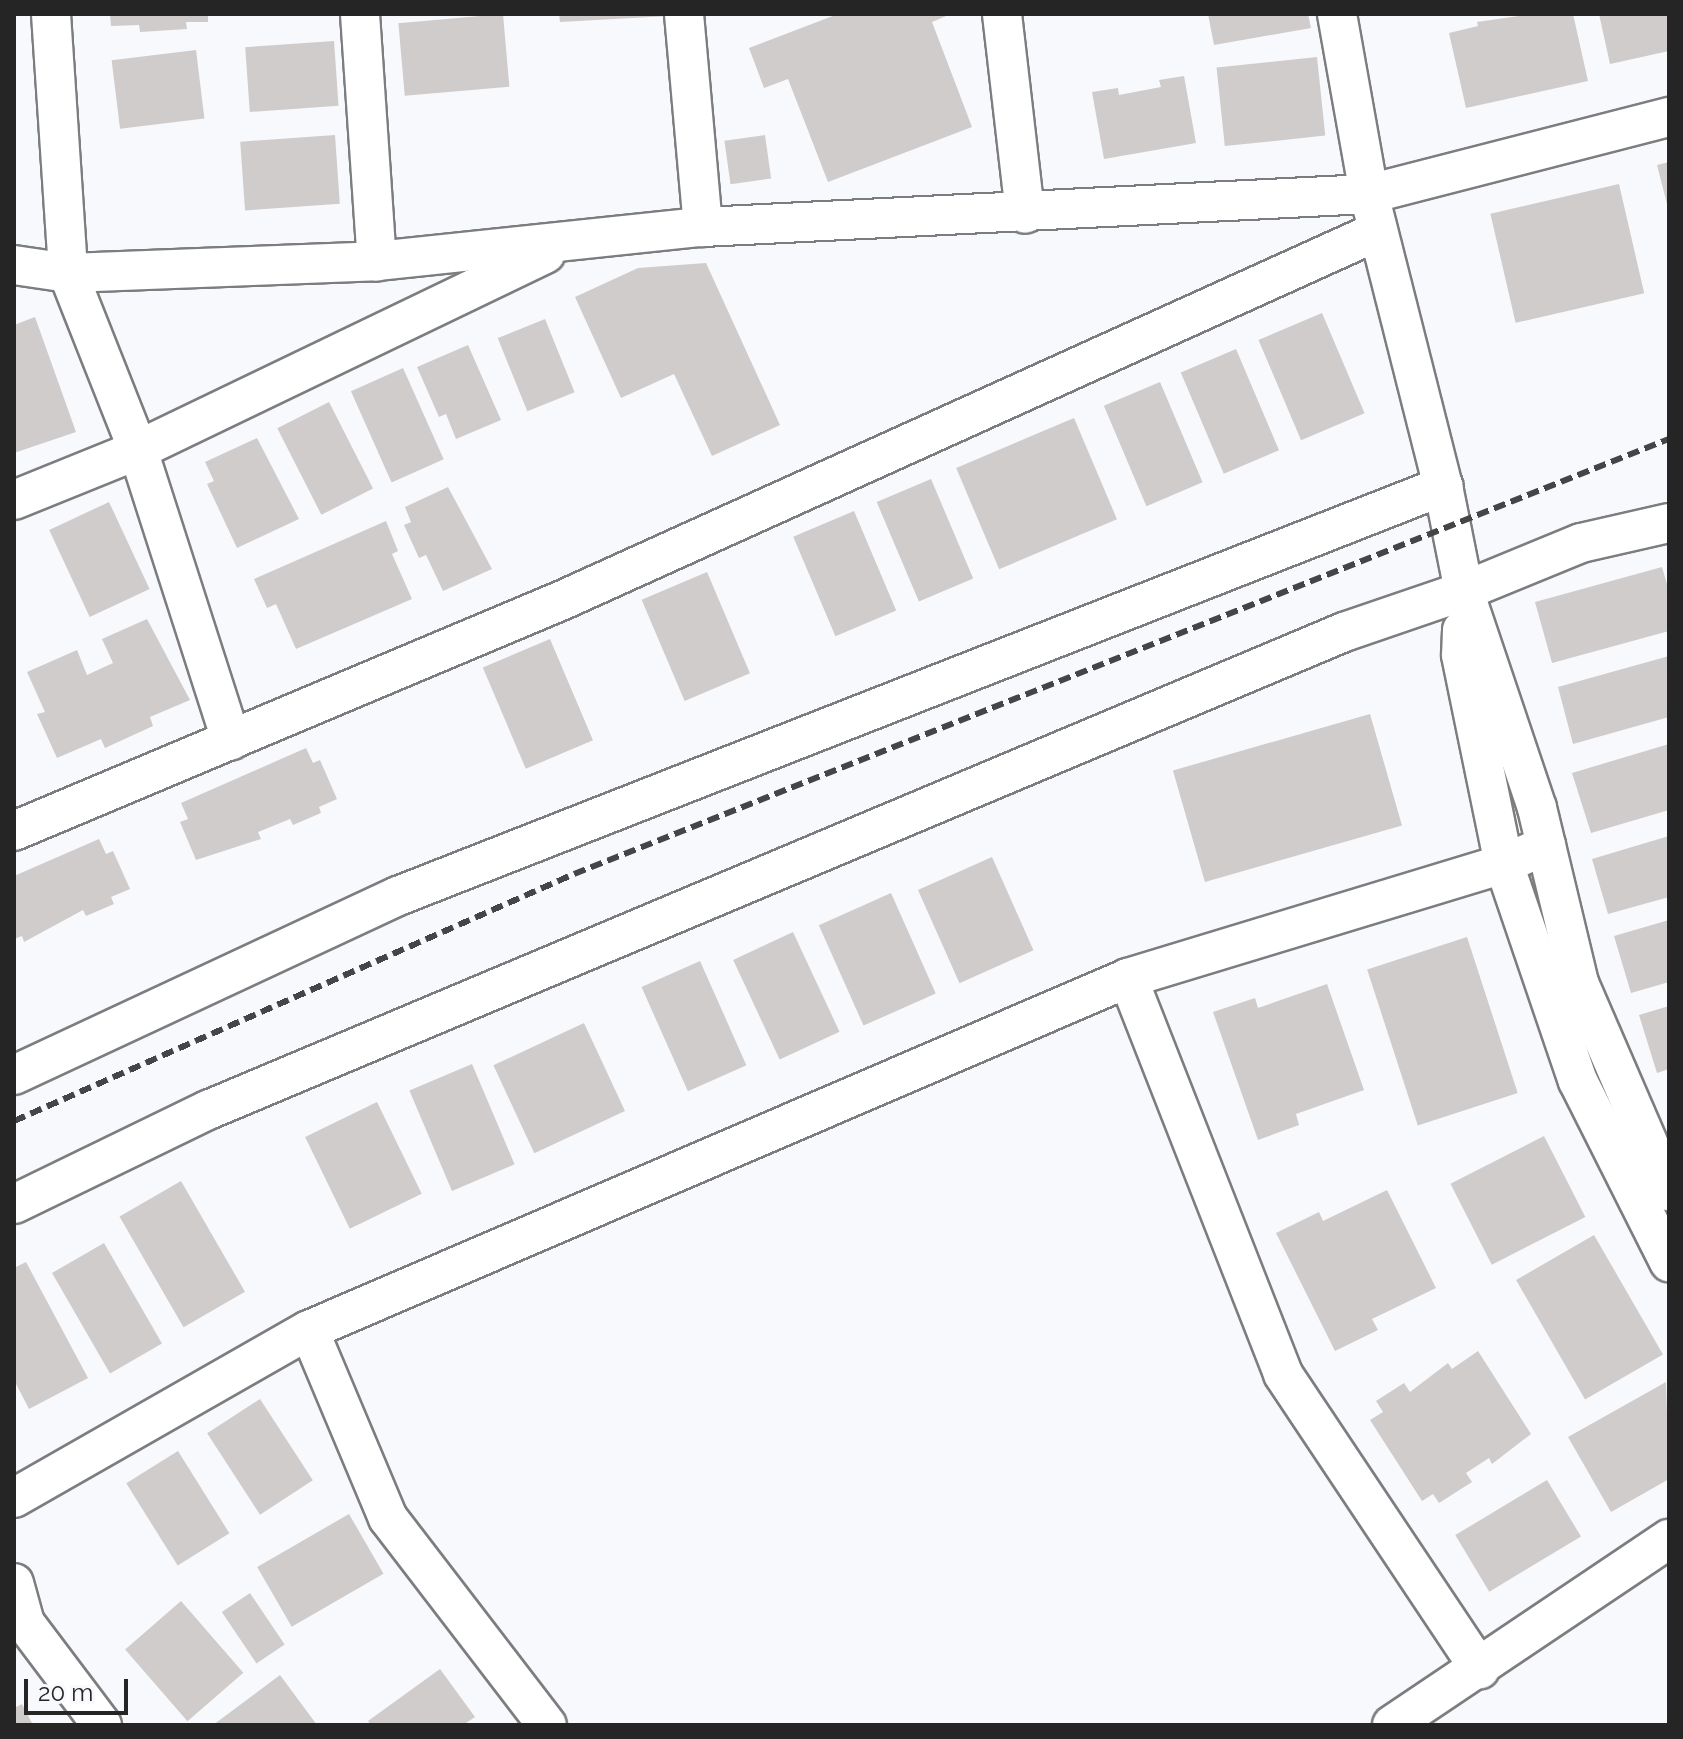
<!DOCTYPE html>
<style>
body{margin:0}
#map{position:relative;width:1683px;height:1739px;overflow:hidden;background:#f8f9fc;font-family:Raleway,sans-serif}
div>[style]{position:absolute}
.building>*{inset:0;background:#cfcccb;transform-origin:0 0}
.roads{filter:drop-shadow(2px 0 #7c7d7f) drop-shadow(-2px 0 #7c7d7f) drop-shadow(0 2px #7c7d7f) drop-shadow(0 -2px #7c7d7f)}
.minor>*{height:38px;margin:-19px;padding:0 19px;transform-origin:19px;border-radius:19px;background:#fff}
.rail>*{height:6px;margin-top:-3px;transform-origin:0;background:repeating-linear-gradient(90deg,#444546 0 12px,transparent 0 18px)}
span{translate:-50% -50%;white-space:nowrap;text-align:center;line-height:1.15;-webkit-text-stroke:6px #f8f9fc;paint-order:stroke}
.frame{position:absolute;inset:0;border:16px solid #252526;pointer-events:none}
.scale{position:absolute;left:24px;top:1679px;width:104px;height:36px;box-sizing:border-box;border:4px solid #252526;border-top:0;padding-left:10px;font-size:24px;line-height:28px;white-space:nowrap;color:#252526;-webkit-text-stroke:6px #f8f9fc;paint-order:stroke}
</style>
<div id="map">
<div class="building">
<i style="clip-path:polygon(110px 14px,208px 14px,208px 22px,186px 22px,187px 29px,140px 32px,139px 25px,111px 26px)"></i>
<i style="left:503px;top:14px;width:73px;height:105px;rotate:85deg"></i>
<i style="clip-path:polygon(559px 14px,669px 14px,669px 16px,560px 22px)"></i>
<i style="clip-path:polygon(838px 14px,951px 14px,932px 22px,972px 127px,828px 182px,788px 79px,764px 88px,749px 48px)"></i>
<i style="clip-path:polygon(1208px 14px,1308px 14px,1311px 28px,1214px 45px)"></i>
<i style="clip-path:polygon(1534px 14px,1573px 14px,1588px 81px,1466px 108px,1449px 33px,1478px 26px,1477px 22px)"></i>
<i style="clip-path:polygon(1599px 14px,1669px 14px,1669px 51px,1610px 64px)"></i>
<i style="left:334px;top:41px;width:65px;height:89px;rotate:86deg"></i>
<i style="left:196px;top:50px;width:69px;height:85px;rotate:83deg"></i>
<i style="left:1317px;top:57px;width:79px;height:101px;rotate:84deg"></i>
<i style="clip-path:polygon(1184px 76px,1196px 143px,1104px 159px,1092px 92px,1118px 88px,1119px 95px,1161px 87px,1159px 80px)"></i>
<i style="left:335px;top:135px;width:69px;height:95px;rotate:86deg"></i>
<i style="left:765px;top:135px;width:44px;height:41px;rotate:82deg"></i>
<i style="clip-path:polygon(1669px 162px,1669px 208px,1668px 208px,1657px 165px)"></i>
<i style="left:1619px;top:184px;width:112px;height:132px;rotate:77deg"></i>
<i style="clip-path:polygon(706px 263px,780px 425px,712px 456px,674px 374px,621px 398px,575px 297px,638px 268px)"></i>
<i style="left:1322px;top:313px;width:109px;height:69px;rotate:67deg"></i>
<i style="clip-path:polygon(35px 317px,76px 432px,14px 453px,14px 325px)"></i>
<i style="left:545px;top:319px;width:79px;height:51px;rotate:68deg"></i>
<i style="clip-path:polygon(468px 345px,501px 420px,456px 439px,446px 414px,439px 417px,417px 367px)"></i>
<i style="left:1236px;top:349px;width:110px;height:60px;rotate:67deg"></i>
<i style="left:403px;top:368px;width:100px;height:57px;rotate:66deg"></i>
<i style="left:1160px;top:382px;width:109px;height:61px;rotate:67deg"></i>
<i style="left:329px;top:402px;width:97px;height:58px;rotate:63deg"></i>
<i style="left:1074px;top:418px;width:110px;height:128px;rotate:67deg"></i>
<i style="clip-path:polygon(257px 438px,299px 519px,237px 548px,207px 484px,214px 481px,205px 462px)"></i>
<i style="left:931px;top:479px;width:108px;height:59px;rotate:67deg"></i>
<i style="clip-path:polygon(448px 487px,492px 569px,443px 591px,426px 555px,419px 558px,404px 525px,411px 522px,405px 507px)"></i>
<i style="left:109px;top:502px;width:96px;height:66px;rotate:65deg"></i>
<i style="left:854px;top:511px;width:108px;height:66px;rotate:67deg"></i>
<i style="clip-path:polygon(386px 521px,398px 551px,392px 554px,412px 599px,296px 649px,276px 604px,267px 608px,254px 579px)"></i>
<i style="clip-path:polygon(1662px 567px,1669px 591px,1669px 631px,1552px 663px,1535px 602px)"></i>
<i style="left:707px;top:572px;width:110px;height:71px;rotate:67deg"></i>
<i style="clip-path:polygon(147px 619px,190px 700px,150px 717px,153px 726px,105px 748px,101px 739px,57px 758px,37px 714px,45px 712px,27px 672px,77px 650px,87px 675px,113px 663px,102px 639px)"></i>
<i style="left:550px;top:639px;width:110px;height:73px;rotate:67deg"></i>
<i style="clip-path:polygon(1669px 656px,1669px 717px,1573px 744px,1558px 687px)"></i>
<i style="left:1370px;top:714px;width:116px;height:205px;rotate:74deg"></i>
<i style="clip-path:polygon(1669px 744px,1669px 810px,1591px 833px,1572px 773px)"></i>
<i style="clip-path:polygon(306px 748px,313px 763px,320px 760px,337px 799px,319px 807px,321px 813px,293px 825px,290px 819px,258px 832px,261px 839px,196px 860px,180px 822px,188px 819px,181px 803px)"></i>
<i style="clip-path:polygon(1669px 836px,1669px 897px,1608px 914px,1592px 859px)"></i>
<i style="clip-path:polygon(99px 839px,106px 854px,113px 851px,130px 889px,111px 897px,114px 904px,86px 916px,83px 910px,24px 942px,22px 936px,14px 939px,14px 876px)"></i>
<i style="left:992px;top:857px;width:102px;height:81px;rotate:66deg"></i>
<i style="left:891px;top:893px;width:110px;height:79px;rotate:66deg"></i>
<i style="clip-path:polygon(1669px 920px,1669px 982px,1631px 993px,1614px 936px)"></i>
<i style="left:793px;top:932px;width:110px;height:66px;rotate:65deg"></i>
<i style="left:1467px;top:937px;width:164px;height:105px;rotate:72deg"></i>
<i style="left:700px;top:961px;width:114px;height:64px;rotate:66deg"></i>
<i style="clip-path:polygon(1327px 984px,1364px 1090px,1296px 1114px,1299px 1125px,1258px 1140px,1213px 1012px,1255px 998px,1258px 1008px)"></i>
<i style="clip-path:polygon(1669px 1006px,1669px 1069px,1657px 1073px,1639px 1015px)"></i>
<i style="left:584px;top:1023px;width:97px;height:100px;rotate:65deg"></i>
<i style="left:472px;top:1064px;width:109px;height:68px;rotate:67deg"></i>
<i style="left:377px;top:1102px;width:102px;height:80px;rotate:64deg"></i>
<i style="left:1544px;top:1136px;width:91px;height:105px;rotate:63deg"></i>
<i style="left:181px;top:1181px;width:128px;height:71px;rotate:60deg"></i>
<i style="clip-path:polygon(1387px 1190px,1436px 1288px,1372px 1319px,1378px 1330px,1335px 1351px,1276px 1233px,1319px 1212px,1323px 1221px)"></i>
<i style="left:1594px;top:1235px;width:138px;height:90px;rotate:60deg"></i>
<i style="left:104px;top:1243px;width:116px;height:60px;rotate:60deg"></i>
<i style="clip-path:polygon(26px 1262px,88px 1378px,29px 1409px,14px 1380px,14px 1268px)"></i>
<i style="clip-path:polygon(1478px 1351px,1531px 1434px,1492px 1464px,1489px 1458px,1466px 1473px,1472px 1482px,1439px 1503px,1433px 1494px,1422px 1501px,1370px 1420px,1383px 1412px,1376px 1401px,1404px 1383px,1410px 1392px,1448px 1363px,1452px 1369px)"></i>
<i style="clip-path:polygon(1666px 1382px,1669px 1479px,1611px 1512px,1568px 1437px)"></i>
<i style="left:260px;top:1399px;width:97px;height:63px;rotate:57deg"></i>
<i style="left:178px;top:1451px;width:97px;height:61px;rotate:58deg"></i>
<i style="left:1547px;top:1480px;width:66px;height:107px;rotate:59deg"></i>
<i style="left:349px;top:1514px;width:69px;height:106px;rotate:60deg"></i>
<i style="left:250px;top:1593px;width:62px;height:34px;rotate:56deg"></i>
<i style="left:181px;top:1601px;width:95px;height:74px;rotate:49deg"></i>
<i style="clip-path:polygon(440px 1669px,475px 1717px,463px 1725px,371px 1725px,368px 1721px)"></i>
<i style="clip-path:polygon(280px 1675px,317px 1725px,213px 1725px)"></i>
<i style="clip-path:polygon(22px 1704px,33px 1725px,14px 1725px,14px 1708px)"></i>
</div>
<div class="roads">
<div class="minor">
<i style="left:51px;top:14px;width:260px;rotate:86.2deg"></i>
<i style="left:68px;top:273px;width:190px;rotate:68.4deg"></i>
<i style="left:138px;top:450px;width:305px;rotate:72.2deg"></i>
<i style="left:360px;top:14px;width:248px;rotate:86.1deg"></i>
<i style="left:684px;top:14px;width:214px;rotate:84.9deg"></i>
<i style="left:1002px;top:14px;width:201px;rotate:83.4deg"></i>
<i style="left:1337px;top:14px;width:183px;rotate:79.9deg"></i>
<i style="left:1369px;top:194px;width:301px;rotate:75.8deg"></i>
<i style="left:1443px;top:486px;width:107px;rotate:78.7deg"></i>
<i style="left:1464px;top:591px;width:229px;rotate:71.4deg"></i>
<i style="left:1537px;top:808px;width:180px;rotate:76.5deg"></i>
<i style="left:1579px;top:983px;width:227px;rotate:66.6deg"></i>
<i style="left:14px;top:265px;width:55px;rotate:8.4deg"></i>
<i style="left:68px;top:273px;width:309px;rotate:-2.2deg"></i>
<i style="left:377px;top:261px;width:328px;rotate:-6deg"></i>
<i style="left:703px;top:227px;width:667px;rotate:-2.84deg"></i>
<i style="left:1369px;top:194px;width:310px;rotate:-14.4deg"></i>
<i style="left:14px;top:500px;width:134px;rotate:-22deg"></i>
<i style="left:138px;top:450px;width:452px;rotate:-25.7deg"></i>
<i style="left:1462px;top:630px;width:25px;rotate:92deg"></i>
<i style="left:1461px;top:655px;width:213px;rotate:78.4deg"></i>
<i style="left:1504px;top:864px;width:229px;rotate:71.2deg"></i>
<i style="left:1578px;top:1081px;width:203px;rotate:63.3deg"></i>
<i style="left:14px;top:831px;width:598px;rotate:-22.83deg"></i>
<i style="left:565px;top:599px;width:892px;rotate:-24.35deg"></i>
<i style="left:1128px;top:978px;width:425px;rotate:68.6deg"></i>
<i style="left:1283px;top:1374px;width:355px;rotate:56.3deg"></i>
<i style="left:14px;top:1075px;width:424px;rotate:-25deg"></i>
<i style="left:398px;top:896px;width:1123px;rotate:-21.42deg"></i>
<i style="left:14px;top:1204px;width:216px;rotate:-25.9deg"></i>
<i style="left:208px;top:1110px;width:1232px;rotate:-22.82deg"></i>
<i style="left:1344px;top:632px;width:127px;rotate:-18.9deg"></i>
<i style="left:1464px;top:591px;width:126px;rotate:-22.3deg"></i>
<i style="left:1581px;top:543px;width:90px;rotate:-12.8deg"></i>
<i style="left:309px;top:1330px;width:204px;rotate:67.2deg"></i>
<i style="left:388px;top:1518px;width:261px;rotate:52.5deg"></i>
<i style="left:14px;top:1498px;width:339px;rotate:-29.7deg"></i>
<i style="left:309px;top:1330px;width:891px;rotate:-23.26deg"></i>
<i style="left:1128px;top:978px;width:393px;rotate:-16.9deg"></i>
<i style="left:1504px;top:864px;width:46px;rotate:-24.3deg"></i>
<i style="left:14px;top:1583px;width:41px;rotate:74.6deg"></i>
<i style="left:25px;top:1623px;width:128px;rotate:53deg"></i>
<i style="left:1392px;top:1725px;width:334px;rotate:-33.9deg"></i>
</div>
</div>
<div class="rail">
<i style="left:14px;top:1121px;width:612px;rotate:-23.8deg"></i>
<i style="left:574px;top:874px;width:1178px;rotate:-21.67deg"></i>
</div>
<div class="frame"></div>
<div class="scale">20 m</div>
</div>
